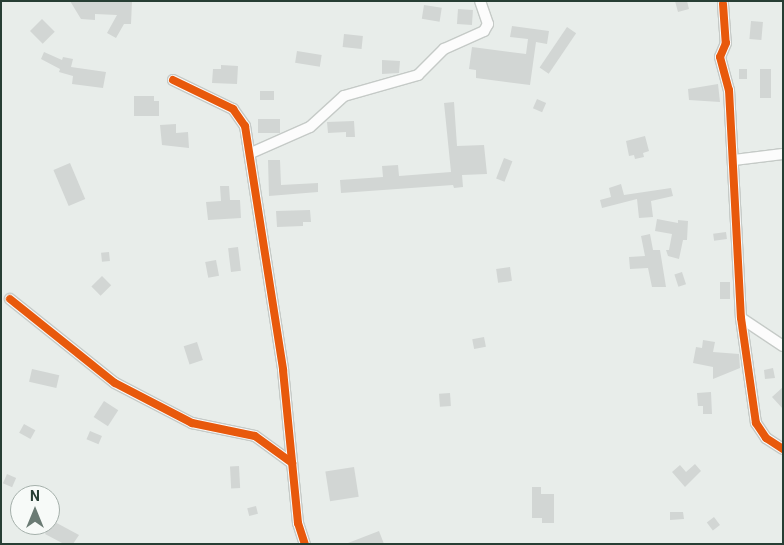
<!DOCTYPE html>
<style>
body{margin:0}
#map{position:relative;width:784px;height:545px;overflow:hidden;background:#e8edea;font-family:Roboto,sans-serif}
div>[style]{position:absolute}
.building>*{inset:0;background:#d2d6d4;transform-origin:0 0}
.roads{filter:drop-shadow(1px 0 #c5cac7) drop-shadow(-1px 0 #c5cac7) drop-shadow(0 1px #c5cac7) drop-shadow(0 -1px #c5cac7)}
.minor>*{height:10px;margin:-5px;padding:0 5px;transform-origin:5px;border-radius:5px;background:#fcfcfc}
.cycleway>*{height:8px;margin:-4px;padding:0 4px;transform-origin:4px;border-radius:4px;background:#e8590c}
span{translate:-50% -50%;white-space:nowrap;text-align:center;line-height:1.15;-webkit-text-stroke:4px #f7faf8;paint-order:stroke}
.frame{position:absolute;inset:0;border:2px solid #273e34;pointer-events:none}
.north{position:absolute;left:10px;top:485px;width:50px;height:50px;box-sizing:border-box;background:#f7faf8;border:1px solid #a4afaa;border-radius:50%;rotate:0deg;font-size:14px;font-weight:700;line-height:20px;text-align:center;color:#273e34}
.north::after{content:'';display:block;margin:auto;width:18px;height:22px;background:#6b7b74;clip-path:polygon(50% 0,100% 100%,50% 72%,0 100%)}
</style>
<div id="map">
<div class="building">
<i style="clip-path:polygon(70px 1px,132px 1px,131px 24px,124px 24px,116px 38px,107px 33px,117px 15px,95px 14px,95px 20px,81px 19px)"></i>
<i style="clip-path:polygon(675px 1px,687px 1px,689px 9px,678px 12px)"></i>
<i style="left:424px;top:5px;width:18px;height:14px;rotate:9deg"></i>
<i style="left:458px;top:9px;width:15px;height:15px;rotate:4deg"></i>
<i style="left:42px;top:19px;width:18px;height:17px;rotate:45deg"></i>
<i style="left:751px;top:21px;width:12px;height:18px;rotate:5deg"></i>
<i style="clip-path:polygon(512px 26px,549px 31px,547px 44px,536px 42px,530px 85px,476px 78px,476px 70px,469px 69px,472px 47px,526px 54px,528px 39px,510px 37px)"></i>
<i style="left:567px;top:27px;width:11px;height:49px;rotate:34deg"></i>
<i style="left:344px;top:34px;width:19px;height:13px;rotate:6deg"></i>
<i style="left:297px;top:51px;width:25px;height:12px;rotate:9deg"></i>
<i style="clip-path:polygon(44px 52px,62px 60px,63px 57px,73px 59px,71px 67px,106px 72px,103px 88px,72px 84px,73px 76px,59px 72px,60px 69px,41px 59px)"></i>
<i style="clip-path:polygon(382px 60px,400px 61px,399px 73px,382px 74px)"></i>
<i style="clip-path:polygon(221px 65px,238px 66px,237px 84px,212px 83px,213px 69px,221px 69px)"></i>
<i style="left:739px;top:69px;width:8px;height:10px"></i>
<i style="left:760px;top:69px;width:11px;height:29px"></i>
<i style="clip-path:polygon(718px 84px,720px 102px,689px 100px,688px 89px)"></i>
<i style="left:274px;top:91px;width:9px;height:14px;rotate:90deg"></i>
<i style="clip-path:polygon(134px 96px,154px 96px,154px 101px,159px 101px,159px 116px,134px 116px)"></i>
<i style="left:537px;top:99px;width:10px;height:10px;rotate:24deg"></i>
<i style="clip-path:polygon(454px 102px,457px 146px,484px 145px,487px 174px,462px 175px,463px 187px,454px 188px,453px 185px,341px 193px,340px 180px,383px 177px,382px 166px,398px 165px,399px 176px,451px 172px,444px 103px)"></i>
<i style="left:258px;top:119px;width:22px;height:14px"></i>
<i style="clip-path:polygon(354px 121px,355px 137px,346px 137px,346px 132px,328px 133px,327px 122px)"></i>
<i style="clip-path:polygon(176px 124px,176px 133px,188px 132px,189px 148px,162px 145px,160px 125px)"></i>
<i style="clip-path:polygon(645px 136px,649px 151px,643px 153px,644px 157px,635px 159px,634px 155px,629px 156px,626px 141px)"></i>
<i style="left:504px;top:158px;width:9px;height:22px;rotate:21deg"></i>
<i style="clip-path:polygon(268px 160px,280px 160px,281px 185px,318px 183px,318px 192px,269px 196px)"></i>
<i style="left:70px;top:163px;width:39px;height:18px;rotate:67deg"></i>
<i style="clip-path:polygon(621px 184px,624px 195px,671px 188px,673px 196px,651px 201px,653px 217px,639px 218px,637px 199px,602px 208px,600px 200px,611px 197px,609px 188px)"></i>
<i style="clip-path:polygon(220px 186px,229px 186px,230px 200px,240px 200px,241px 218px,208px 220px,206px 202px,221px 201px)"></i>
<i style="clip-path:polygon(310px 210px,311px 222px,303px 222px,303px 226px,277px 227px,276px 211px)"></i>
<i style="clip-path:polygon(657px 219px,678px 223px,678px 220px,688px 221px,687px 240px,683px 240px,679px 259px,668px 256px,666px 250px,669px 250px,672px 234px,655px 231px)"></i>
<i style="left:726px;top:232px;width:7px;height:13px;rotate:82deg"></i>
<i style="clip-path:polygon(650px 234px,653px 250px,660px 250px,666px 287px,652px 287px,648px 268px,630px 269px,629px 257px,645px 256px,641px 236px)"></i>
<i style="left:238px;top:247px;width:24px;height:10px;rotate:83deg"></i>
<i style="left:109px;top:252px;width:9px;height:8px;rotate:84deg"></i>
<i style="left:216px;top:260px;width:16px;height:11px;rotate:79deg"></i>
<i style="left:510px;top:267px;width:14px;height:14px;rotate:82deg"></i>
<i style="left:682px;top:272px;width:13px;height:8px;rotate:72deg"></i>
<i style="left:102px;top:276px;width:13px;height:15px;rotate:45deg"></i>
<i style="left:720px;top:282px;width:10px;height:17px"></i>
<i style="left:484px;top:337px;width:10px;height:12px;rotate:79deg"></i>
<i style="clip-path:polygon(703px 340px,715px 342px,713px 352px,739px 354px,740px 368px,713px 379px,713px 367px,693px 363px,696px 347px,702px 348px)"></i>
<i style="left:197px;top:342px;width:19px;height:14px;rotate:72deg"></i>
<i style="clip-path:polygon(773px 368px,775px 378px,765px 379px,764px 370px)"></i>
<i style="left:32px;top:369px;width:28px;height:13px;rotate:13deg"></i>
<i style="clip-path:polygon(783px 387px,783px 409px,772px 397px)"></i>
<i style="clip-path:polygon(711px 392px,712px 414px,703px 414px,703px 406px,698px 406px,697px 393px)"></i>
<i style="left:450px;top:393px;width:13px;height:11px;rotate:86deg"></i>
<i style="left:104px;top:401px;width:17px;height:19px;rotate:33deg"></i>
<i style="left:24px;top:424px;width:13px;height:10px;rotate:29deg"></i>
<i style="left:90px;top:431px;width:13px;height:9px;rotate:23deg"></i>
<i style="clip-path:polygon(695px 464px,701px 471px,685px 487px,672px 472px,680px 465px,686px 472px)"></i>
<i style="left:239px;top:466px;width:22px;height:9px;rotate:87deg"></i>
<i style="left:354px;top:467px;width:30px;height:29px;rotate:81deg"></i>
<i style="left:7px;top:474px;width:10px;height:10px;rotate:24deg"></i>
<i style="clip-path:polygon(532px 487px,541px 487px,541px 494px,554px 494px,554px 523px,542px 523px,542px 518px,532px 518px)"></i>
<i style="left:256px;top:506px;width:8px;height:9px;rotate:76deg"></i>
<i style="clip-path:polygon(670px 512px,683px 512px,684px 519px,670px 520px)"></i>
<i style="left:714px;top:517px;width:10px;height:9px;rotate:53deg"></i>
<i style="clip-path:polygon(53px 521px,79px 535px,73px 544px,64px 544px,45px 534px)"></i>
<i style="clip-path:polygon(379px 531px,384px 544px,348px 544px,348px 543px)"></i>
</div>
<div class="roads">
<div class="minor">
<i style="left:723px;top:4px;width:39px;rotate:86deg"></i>
<i style="left:726px;top:43px;width:15px;rotate:113deg"></i>
<i style="left:720px;top:57px;width:34px;rotate:75deg"></i>
<i style="left:729px;top:90px;width:228px;rotate:87deg"></i>
<i style="left:741px;top:318px;width:106px;rotate:81.9deg"></i>
<i style="left:756px;top:423px;width:18px;rotate:56deg"></i>
<i style="left:766px;top:438px;width:20px;rotate:33deg"></i>
<i style="left:173px;top:80px;width:67px;rotate:25.8deg"></i>
<i style="left:233px;top:109px;width:21px;rotate:55deg"></i>
<i style="left:245px;top:126px;width:247px;rotate:81.1deg"></i>
<i style="left:283px;top:370px;width:154px;rotate:84.4deg"></i>
<i style="left:298px;top:523px;width:22px;rotate:72deg"></i>
<i style="left:251px;top:153px;width:64px;rotate:-23.8deg"></i>
<i style="left:310px;top:127px;width:46px;rotate:-42.4deg"></i>
<i style="left:344px;top:96px;width:77px;rotate:-15.8deg"></i>
<i style="left:418px;top:75px;width:37px;rotate:-45deg"></i>
<i style="left:444px;top:49px;width:44px;rotate:-24.2deg"></i>
<i style="left:484px;top:31px;width:8px;rotate:-60deg"></i>
<i style="left:488px;top:24px;width:24px;rotate:-109deg"></i>
<i style="left:734px;top:160px;width:49px;rotate:-7deg"></i>
<i style="left:10px;top:299px;width:134px;rotate:38.7deg"></i>
<i style="left:115px;top:383px;width:87px;rotate:27.5deg"></i>
<i style="left:192px;top:423px;width:64px;rotate:11.7deg"></i>
<i style="left:255px;top:436px;width:46px;rotate:36.1deg"></i>
<i style="left:741px;top:318px;width:50px;rotate:33.7deg"></i>
</div>
</div>
<div class="cycleway">
<i style="left:723px;top:4px;width:39px;rotate:86deg"></i>
<i style="left:726px;top:43px;width:15px;rotate:113deg"></i>
<i style="left:720px;top:57px;width:34px;rotate:75deg"></i>
<i style="left:729px;top:90px;width:228px;rotate:87deg"></i>
<i style="left:741px;top:318px;width:106px;rotate:81.9deg"></i>
<i style="left:756px;top:423px;width:18px;rotate:56deg"></i>
<i style="left:766px;top:438px;width:20px;rotate:33deg"></i>
<i style="left:173px;top:80px;width:67px;rotate:25.8deg"></i>
<i style="left:233px;top:109px;width:21px;rotate:55deg"></i>
<i style="left:245px;top:126px;width:247px;rotate:81.1deg"></i>
<i style="left:283px;top:370px;width:154px;rotate:84.4deg"></i>
<i style="left:298px;top:523px;width:22px;rotate:72deg"></i>
<i style="left:10px;top:299px;width:134px;rotate:38.7deg"></i>
<i style="left:115px;top:383px;width:87px;rotate:27.5deg"></i>
<i style="left:192px;top:423px;width:64px;rotate:11.7deg"></i>
<i style="left:255px;top:436px;width:46px;rotate:36.1deg"></i>
</div>
<div class="frame"></div>
<div class="north">N</div>
</div>
